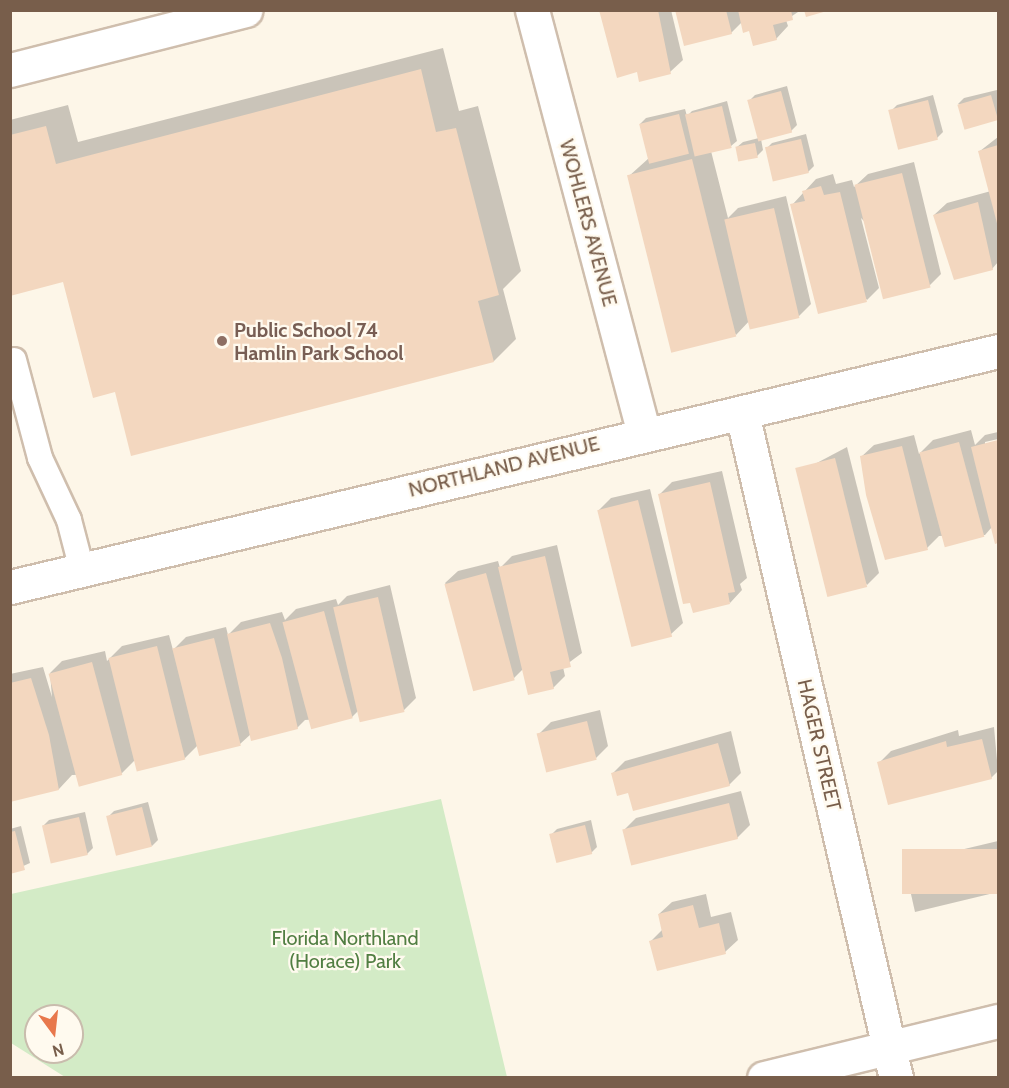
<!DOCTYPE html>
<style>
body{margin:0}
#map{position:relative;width:1009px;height:1088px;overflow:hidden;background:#fdf6e8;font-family:Cabin,sans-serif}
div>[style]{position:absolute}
.green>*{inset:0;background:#d3ebc6}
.shadow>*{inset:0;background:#0003}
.building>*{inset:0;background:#f3d7bf;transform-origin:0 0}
.roads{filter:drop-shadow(2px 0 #cfbead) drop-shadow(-2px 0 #cfbead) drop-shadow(0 2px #cfbead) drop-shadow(0 -2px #cfbead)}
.service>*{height:24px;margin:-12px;padding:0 12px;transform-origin:12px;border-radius:12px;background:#fff}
.minor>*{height:33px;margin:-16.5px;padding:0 16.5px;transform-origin:16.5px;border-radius:16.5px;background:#fff}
.dots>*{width:16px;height:16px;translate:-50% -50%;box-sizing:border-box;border:3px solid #fffaef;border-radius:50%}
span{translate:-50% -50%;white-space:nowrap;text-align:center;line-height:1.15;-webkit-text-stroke:4.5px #fffaef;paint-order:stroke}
.street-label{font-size:20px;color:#785e4b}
.education-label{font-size:20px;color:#785e54;font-weight:700}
.left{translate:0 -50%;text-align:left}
.park-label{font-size:20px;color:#517e42}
.frame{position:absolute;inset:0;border:12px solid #785e4b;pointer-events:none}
.north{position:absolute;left:24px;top:1004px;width:60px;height:60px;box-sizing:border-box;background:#fffaef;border:2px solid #c9bcad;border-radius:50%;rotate:165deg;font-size:16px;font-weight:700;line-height:24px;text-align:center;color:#785e4b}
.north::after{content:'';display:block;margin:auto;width:21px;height:27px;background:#e8784c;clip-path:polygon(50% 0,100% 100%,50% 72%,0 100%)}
</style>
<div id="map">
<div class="green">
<i style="clip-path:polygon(evenodd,441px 799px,507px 1077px,65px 1077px,11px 1043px,11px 894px,441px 799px,36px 1016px,72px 1016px,72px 1052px,36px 1052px,36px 1016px)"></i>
</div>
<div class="shadow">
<i style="clip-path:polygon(601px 10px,671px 10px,683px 60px,670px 72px,638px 71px)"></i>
<i style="clip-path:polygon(677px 10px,801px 10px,786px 20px,788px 26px,776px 39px,742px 22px,731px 33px)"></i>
<i style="clip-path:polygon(443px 48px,459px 111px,478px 106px,521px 271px,503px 289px,516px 339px,494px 361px,116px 391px,64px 280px,10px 294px,10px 120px,68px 105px,78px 142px)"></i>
<i style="clip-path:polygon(787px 86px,797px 125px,791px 131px,761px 139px,763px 150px,757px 156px,737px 147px,743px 142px,759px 138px,749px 101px,755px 95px)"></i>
<i style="clip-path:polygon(997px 90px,997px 119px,958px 104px,964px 98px)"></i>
<i style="clip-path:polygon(933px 95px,943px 132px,937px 138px,891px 111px,897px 105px)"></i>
<i style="clip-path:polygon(727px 101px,737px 141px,731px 146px,711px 151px,728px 218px,738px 208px,786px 196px,811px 304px,799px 316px,755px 327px,752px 318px,736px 335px,629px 176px,649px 158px,640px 124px,646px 118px,685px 109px,687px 116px,692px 111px)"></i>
<i style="clip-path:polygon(806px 134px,814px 166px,808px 172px,766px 149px,772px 143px)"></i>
<i style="clip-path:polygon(998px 137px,998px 262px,992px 269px,934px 215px,947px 203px,991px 191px,980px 151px)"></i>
<i style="clip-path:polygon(914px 162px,941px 274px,929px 286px,861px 218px,879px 288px,867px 300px,792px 205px,816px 179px,833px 174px,836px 184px,852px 180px,854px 187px,868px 174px)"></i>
<i style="clip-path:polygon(971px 430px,975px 445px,985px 435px,998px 432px,998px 439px,985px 442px,985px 445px,998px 442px,998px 541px,992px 527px,985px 535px,939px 536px,927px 548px,861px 457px,874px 445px,914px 435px,919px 454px,933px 440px)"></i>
<i style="clip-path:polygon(847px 447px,879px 573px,867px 585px,800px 477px,813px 465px)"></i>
<i style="clip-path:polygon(722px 471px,747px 578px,740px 584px,742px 590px,730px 603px,660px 494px,672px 482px)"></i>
<i style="clip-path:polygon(650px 489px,683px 623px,670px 635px,599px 510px,611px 498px)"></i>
<i style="clip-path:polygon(557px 545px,582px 653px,563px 667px,565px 676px,553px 688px,523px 669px,513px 679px,445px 583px,458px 571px,498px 561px,500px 568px,512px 556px)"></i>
<i style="clip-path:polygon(390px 585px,416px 698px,404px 710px,359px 710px,352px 717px,305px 720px,297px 728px,251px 734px,240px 744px,198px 745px,184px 759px,135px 760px,121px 774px,72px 775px,59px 789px,10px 800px,10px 674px,43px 667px,52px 697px,50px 673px,62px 661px,105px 651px,107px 661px,122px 646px,169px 635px,173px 650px,186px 637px,226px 627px,228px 635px,241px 622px,282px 612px,285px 620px,296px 609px,336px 599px,338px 605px,347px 596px)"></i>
<i style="clip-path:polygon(600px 710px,608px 746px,596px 758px,539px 734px,551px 722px)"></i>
<i style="clip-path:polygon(994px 727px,998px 771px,991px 778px,879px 763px,891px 751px,958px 730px,959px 736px)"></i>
<i style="clip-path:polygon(731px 731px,741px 773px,729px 785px,613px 773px,625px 761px)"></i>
<i style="clip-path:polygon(741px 791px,750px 825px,737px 838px,624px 830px,636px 818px)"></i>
<i style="clip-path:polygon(148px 802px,158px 840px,152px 846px,108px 817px,114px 811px)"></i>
<i style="clip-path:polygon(85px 812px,93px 848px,87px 854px,43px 826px,49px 820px)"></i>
<i style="clip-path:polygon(591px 820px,597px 847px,591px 853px,551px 835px,557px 829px)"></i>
<i style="clip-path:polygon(21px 826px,30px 863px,10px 872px,10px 829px)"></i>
<i style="clip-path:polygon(998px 841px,998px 892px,915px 912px,906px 872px,918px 860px)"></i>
<i style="clip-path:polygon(706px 894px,711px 917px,731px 912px,738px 940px,725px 952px,651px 941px,663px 929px,659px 914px,672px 902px)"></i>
</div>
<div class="building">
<i style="clip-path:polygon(599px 10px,658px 10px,671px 74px,639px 82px,637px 72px,617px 78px)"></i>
<i style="clip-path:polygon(675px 10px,726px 10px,732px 34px,684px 46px)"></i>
<i style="clip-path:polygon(738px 10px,791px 10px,793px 20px,773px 25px,777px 40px,753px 46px,749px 31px,743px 33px)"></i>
<i style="clip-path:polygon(804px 10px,827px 10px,827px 11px,806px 17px)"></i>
<i style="clip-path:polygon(421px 69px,436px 132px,456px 128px,499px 295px,478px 301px,494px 362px,131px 456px,115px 392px,93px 398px,63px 282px,10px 296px,10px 135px,46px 126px,56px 164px)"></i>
<i style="left:781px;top:91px;width:43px;height:35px;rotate:75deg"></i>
<i style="left:991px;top:95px;width:26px;height:35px;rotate:74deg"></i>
<i style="left:928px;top:100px;width:41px;height:41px;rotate:76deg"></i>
<i style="left:722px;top:106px;width:43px;height:38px;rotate:77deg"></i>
<i style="left:679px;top:114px;width:41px;height:41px;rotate:76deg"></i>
<i style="left:801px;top:139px;width:35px;height:37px;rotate:77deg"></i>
<i style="left:755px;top:143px;width:15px;height:20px;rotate:79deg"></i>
<i style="clip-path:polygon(998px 145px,998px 227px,978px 151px)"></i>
<i style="left:692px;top:159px;width:183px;height:67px;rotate:76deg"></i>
<i style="left:902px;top:173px;width:118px;height:49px;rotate:76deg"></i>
<i style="clip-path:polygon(821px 186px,824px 195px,840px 192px,867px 302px,818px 314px,790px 204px,805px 201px,802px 191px)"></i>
<i style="clip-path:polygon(978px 202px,993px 270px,954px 280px,933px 215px)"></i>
<i style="left:774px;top:208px;width:113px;height:51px;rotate:77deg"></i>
<i style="clip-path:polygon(998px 440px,998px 543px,995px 544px,971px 447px)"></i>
<i style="left:959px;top:442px;width:98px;height:41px;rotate:75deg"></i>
<i style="clip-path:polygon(902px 446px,928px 550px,885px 560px,866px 495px,860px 456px)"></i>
<i style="left:835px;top:458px;width:133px;height:41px;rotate:76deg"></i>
<i style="clip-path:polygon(710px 482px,735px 592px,728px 593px,730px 604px,693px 613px,690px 603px,683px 604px,658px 494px)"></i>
<i style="left:638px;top:500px;width:141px;height:42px;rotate:76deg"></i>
<i style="clip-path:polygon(545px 556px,571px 667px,550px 672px,554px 689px,528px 695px,498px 567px)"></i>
<i style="left:486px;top:573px;width:111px;height:43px;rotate:75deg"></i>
<i style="left:378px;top:597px;width:118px;height:46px;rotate:77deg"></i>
<i style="left:324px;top:611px;width:111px;height:43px;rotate:75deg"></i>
<i style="clip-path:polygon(270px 623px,282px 658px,298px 729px,251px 741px,227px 634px)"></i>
<i style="left:214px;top:638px;width:111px;height:43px;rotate:76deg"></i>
<i style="left:157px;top:646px;width:117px;height:50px;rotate:76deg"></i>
<i style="left:92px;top:662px;width:117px;height:45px;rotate:75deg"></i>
<i style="clip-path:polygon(31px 678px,49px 735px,59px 790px,10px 802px,10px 683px)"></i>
<i style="left:587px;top:721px;width:40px;height:52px;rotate:76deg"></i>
<i style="clip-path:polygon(982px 739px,992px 779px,888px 805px,877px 762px,946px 741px,947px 747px)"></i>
<i style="clip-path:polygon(718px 743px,730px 786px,633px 811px,628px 793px,617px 796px,611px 773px)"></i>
<i style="left:729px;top:803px;width:37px;height:110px;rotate:76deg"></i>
<i style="left:142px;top:807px;width:41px;height:37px;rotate:76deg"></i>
<i style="left:79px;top:817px;width:39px;height:38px;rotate:77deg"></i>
<i style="left:585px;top:825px;width:30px;height:37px;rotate:76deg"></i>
<i style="clip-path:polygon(15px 831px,25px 870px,10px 874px,10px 832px)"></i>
<i style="left:998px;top:849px;width:45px;height:96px;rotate:90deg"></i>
<i style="clip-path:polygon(693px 905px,699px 928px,719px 923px,726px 954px,657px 971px,649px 941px,663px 937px,658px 914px)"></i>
</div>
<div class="roads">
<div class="service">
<i style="left:14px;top:360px;width:101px;rotate:75.1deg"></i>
<i style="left:40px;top:458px;width:68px;rotate:64.9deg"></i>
<i style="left:69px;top:520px;width:52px;rotate:75.4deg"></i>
</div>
<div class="minor">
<i style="left:532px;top:10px;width:439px;rotate:75.2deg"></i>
<i style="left:10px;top:70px;width:243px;rotate:-14.3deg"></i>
<i style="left:742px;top:413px;width:683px;rotate:76.96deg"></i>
<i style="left:10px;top:587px;width:1016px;rotate:-13.43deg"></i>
<i style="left:764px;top:1078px;width:241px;rotate:-13.7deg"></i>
</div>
</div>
<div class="dots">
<i style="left:222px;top:341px;background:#8d6e63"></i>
</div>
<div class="street-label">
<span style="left:588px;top:223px;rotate:75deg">WOHLERS AVENUE</span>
<span style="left:504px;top:467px;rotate:-14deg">NORTHLAND AVENUE</span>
<span style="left:819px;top:745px;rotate:77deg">HAGER STREET</span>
</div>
<div class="education-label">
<span class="left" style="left:234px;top:342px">Public School 74<br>Hamlin Park School</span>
</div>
<div class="park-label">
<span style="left:345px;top:950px">Florida Northland<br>(Horace) Park</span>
</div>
<div class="frame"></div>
<div class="north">N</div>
</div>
